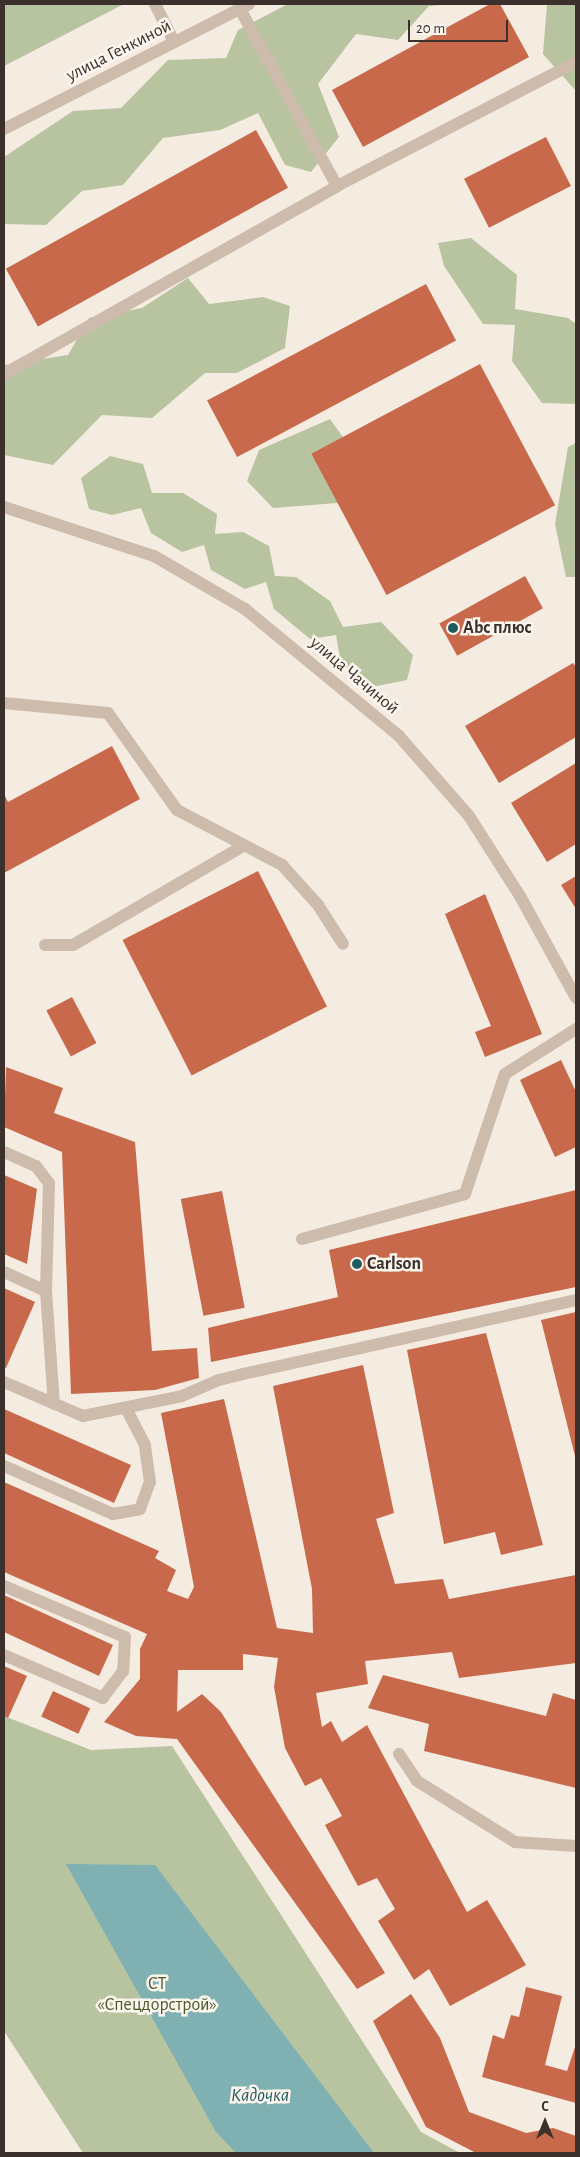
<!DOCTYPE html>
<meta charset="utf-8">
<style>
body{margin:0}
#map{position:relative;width:580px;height:2157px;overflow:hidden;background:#f4ebe1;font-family:"Alegreya Sans",sans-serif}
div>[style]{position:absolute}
.green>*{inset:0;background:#b8c4a0}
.water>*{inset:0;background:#7fb0b2}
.building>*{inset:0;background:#c8694b;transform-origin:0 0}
.minor>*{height:12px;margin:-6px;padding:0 6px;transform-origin:6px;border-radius:6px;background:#cdbbac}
.dots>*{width:14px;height:14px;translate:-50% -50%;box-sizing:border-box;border:2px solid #fbf5ee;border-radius:50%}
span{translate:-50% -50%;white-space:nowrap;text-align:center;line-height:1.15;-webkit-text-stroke:5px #fbf5ee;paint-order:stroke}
.street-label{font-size:18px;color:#3b302b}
.poi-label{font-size:18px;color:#3b302b;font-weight:700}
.left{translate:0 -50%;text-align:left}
.park-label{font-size:18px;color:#4a5a2e}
.water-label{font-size:19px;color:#1f5a5e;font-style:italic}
.frame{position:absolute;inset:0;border:5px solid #3b302b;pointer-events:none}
.north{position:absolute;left:520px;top:2097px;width:50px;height:50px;-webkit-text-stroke:4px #fbf5ee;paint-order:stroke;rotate:0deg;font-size:14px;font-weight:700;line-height:20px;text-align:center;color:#3b302b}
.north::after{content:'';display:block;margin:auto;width:18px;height:22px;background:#3b302b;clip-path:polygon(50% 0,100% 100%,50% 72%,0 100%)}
.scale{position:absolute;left:408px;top:20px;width:100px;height:22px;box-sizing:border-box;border:2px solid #3b302b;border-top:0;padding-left:6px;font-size:15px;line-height:18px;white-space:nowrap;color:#3b302b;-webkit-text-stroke:4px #fbf5ee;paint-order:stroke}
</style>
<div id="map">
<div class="green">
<i style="clip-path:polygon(4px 4px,124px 4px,4px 66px)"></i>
<i style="clip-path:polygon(288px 4px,453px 4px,429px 6px,398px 40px,356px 34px,318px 84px,339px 137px,311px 172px,285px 165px,258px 113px,220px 130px,163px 138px,123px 185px,82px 191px,46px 225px,4px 224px,4px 157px,73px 111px,121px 108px,168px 60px,226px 58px,238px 30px)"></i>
<i style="clip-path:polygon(547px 4px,576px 4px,576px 91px,543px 54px)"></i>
<i style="clip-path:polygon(471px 238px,517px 275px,515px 309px,568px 318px,576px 324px,576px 404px,542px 403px,512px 361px,515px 325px,483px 324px,444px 266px,438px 243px)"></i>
<i style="clip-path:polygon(188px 278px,209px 304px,263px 297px,290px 306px,285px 348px,237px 373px,205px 373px,152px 418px,102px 415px,53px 465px,4px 455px,5px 365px,68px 355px,89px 318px,142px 308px)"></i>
<i style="clip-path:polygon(330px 419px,360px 461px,350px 502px,273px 508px,247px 481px,259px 450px)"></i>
<i style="clip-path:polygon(576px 443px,576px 577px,566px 577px,555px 524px,568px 447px)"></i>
<i style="clip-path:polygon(110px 456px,143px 464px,152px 493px,183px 493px,217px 514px,215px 534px,243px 532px,269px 546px,275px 576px,296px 577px,330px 601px,343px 627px,381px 622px,413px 655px,407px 680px,367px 688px,341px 663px,336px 635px,310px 639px,274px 609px,266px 582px,245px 589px,211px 570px,204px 545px,182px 552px,151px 533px,141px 508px,112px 515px,89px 509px,81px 478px)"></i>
<i style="clip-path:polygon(4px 1716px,91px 1750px,172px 1746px,421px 2132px,460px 2153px,83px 2153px,4px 2031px)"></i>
</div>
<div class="water">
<i style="clip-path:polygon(66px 1864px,155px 1865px,374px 2153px,236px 2153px,216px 2132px)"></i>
</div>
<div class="building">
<i style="clip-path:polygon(490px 4px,500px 4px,529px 57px,363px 147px,332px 90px)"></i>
<i style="left:256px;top:130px;width:66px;height:286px;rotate:61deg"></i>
<i style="left:546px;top:137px;width:55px;height:92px;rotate:63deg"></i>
<i style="left:426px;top:284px;width:64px;height:248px;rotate:62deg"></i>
<i style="left:480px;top:364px;width:160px;height:191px;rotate:62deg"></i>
<i style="left:525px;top:576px;width:37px;height:98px;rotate:61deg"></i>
<i style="clip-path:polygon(573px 663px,576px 667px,576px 737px,499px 783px,465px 726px)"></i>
<i style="clip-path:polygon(112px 746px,140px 799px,4px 873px,4px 794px,8px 802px)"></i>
<i style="clip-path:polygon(576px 763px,576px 844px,547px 862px,511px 803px)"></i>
<i style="left:258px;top:871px;width:152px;height:152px;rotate:63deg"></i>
<i style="clip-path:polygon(576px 876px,576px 909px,561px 885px)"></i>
<i style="clip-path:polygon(485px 894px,542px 1034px,485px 1057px,475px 1032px,491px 1026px,445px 914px)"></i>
<i style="left:72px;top:997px;width:52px;height:29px;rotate:62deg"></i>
<i style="clip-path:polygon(561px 1060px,576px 1092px,576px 1147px,555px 1157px,520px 1080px)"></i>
<i style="clip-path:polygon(6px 1067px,63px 1088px,54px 1113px,135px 1142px,152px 1351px,197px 1348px,199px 1378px,155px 1390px,71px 1394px,62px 1152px,4px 1127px)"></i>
<i style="clip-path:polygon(4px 1175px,37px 1189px,27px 1264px,4px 1254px)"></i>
<i style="clip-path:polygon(576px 1190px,576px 1287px,211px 1362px,208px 1328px,338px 1297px,329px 1250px)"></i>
<i style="left:222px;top:1191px;width:119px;height:42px;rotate:79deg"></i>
<i style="clip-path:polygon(4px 1288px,35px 1302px,6px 1368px,4px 1367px)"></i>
<i style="clip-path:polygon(576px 1312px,576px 1460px,541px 1320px)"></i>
<i style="clip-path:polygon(486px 1333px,543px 1545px,501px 1555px,495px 1532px,444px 1544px,407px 1350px)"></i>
<i style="clip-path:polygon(363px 1365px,394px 1513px,376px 1519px,395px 1584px,443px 1579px,449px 1599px,576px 1575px,576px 1663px,459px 1678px,452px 1652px,365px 1661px,368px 1684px,316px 1693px,322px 1727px,331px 1721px,342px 1742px,367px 1725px,467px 1912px,487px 1900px,526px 1965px,450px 2006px,429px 1969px,414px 1980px,378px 1921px,395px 1909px,377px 1878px,358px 1886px,325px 1825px,342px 1816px,321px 1778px,305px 1786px,285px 1748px,274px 1687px,278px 1658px,243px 1654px,243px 1670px,178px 1670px,177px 1712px,202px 1694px,221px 1712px,385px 1973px,357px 1989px,177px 1739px,136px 1736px,104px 1722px,140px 1679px,140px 1649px,147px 1634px,4px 1572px,4px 1482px,159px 1551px,155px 1558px,176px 1570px,167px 1591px,188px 1599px,194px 1587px,161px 1413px,224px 1399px,277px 1628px,313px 1633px,312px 1589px,273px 1386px)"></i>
<i style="clip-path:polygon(4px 1409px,131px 1465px,114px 1503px,4px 1453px)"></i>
<i style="clip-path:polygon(4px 1595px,113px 1645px,99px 1676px,4px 1632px)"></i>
<i style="clip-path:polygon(4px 1666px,27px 1676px,8px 1718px,4px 1716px)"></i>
<i style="clip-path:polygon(383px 1675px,546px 1716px,553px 1693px,576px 1700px,576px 1788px,424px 1751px,429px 1724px,368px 1708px)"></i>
<i style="left:53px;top:1691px;width:41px;height:28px;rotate:25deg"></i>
<i style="clip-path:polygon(526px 1987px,562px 1996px,545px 2065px,567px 2071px,576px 2044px,576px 2103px,482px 2077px,493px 2035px,504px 2039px,511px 2015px,519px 2017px)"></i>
<i style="clip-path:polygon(411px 1994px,440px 2038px,469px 2112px,526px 2133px,553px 2128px,576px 2136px,576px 2153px,476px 2153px,426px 2127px,373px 2021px)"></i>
</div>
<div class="minor">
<i style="left:155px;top:4px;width:42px;rotate:63.4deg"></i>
<i style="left:240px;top:9px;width:202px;rotate:61.3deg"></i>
<i style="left:4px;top:129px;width:275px;rotate:-27deg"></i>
<i style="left:4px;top:374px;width:382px;rotate:-29.4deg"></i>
<i style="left:337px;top:186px;width:269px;rotate:-27.4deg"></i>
<i style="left:4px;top:507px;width:158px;rotate:18.1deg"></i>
<i style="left:154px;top:556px;width:105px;rotate:30.2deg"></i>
<i style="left:245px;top:609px;width:200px;rotate:39.5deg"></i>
<i style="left:399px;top:736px;width:106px;rotate:48.8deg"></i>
<i style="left:469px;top:816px;width:95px;rotate:57.5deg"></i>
<i style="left:520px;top:896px;width:116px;rotate:61.2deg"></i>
<i style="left:4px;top:703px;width:104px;rotate:5.5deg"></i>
<i style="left:108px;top:713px;width:119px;rotate:54.6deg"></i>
<i style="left:177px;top:810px;width:119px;rotate:27.6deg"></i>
<i style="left:282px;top:865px;width:54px;rotate:48deg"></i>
<i style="left:318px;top:905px;width:46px;rotate:57.3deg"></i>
<i style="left:45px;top:945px;width:28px"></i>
<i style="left:73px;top:945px;width:197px;rotate:-30.2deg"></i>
<i style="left:4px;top:1152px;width:35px;rotate:24deg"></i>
<i style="left:36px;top:1166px;width:21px;rotate:53deg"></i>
<i style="left:49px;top:1183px;width:108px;rotate:91.6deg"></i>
<i style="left:46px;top:1291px;width:113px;rotate:86deg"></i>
<i style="left:302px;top:1239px;width:169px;rotate:-15.4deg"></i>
<i style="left:465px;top:1194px;width:126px;rotate:-71.6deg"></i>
<i style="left:505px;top:1074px;width:84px;rotate:-32.4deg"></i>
<i style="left:4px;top:1272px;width:46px;rotate:24.3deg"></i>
<i style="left:4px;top:1382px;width:86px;rotate:23.3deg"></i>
<i style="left:83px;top:1416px;width:101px;rotate:-11.4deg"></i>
<i style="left:182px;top:1396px;width:40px;rotate:-23.4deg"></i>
<i style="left:219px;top:1380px;width:25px;rotate:-14deg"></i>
<i style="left:243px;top:1374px;width:341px;rotate:-12.5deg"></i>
<i style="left:4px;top:1466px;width:119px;rotate:23.8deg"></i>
<i style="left:113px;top:1514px;width:27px;rotate:-10deg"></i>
<i style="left:140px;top:1509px;width:29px;rotate:-70deg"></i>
<i style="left:150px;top:1482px;width:37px;rotate:-98deg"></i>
<i style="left:145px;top:1445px;width:42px;rotate:-117.2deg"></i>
<i style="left:4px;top:1586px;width:131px;rotate:22.9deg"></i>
<i style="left:125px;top:1637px;width:34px;rotate:93deg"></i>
<i style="left:123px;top:1671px;width:34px;rotate:127deg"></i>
<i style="left:103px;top:1698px;width:108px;rotate:-156.5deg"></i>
<i style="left:399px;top:1754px;width:32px;rotate:56deg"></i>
<i style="left:417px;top:1781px;width:115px;rotate:31.9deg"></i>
<i style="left:515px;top:1842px;width:61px;rotate:3.8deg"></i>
</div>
<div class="dots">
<i style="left:453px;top:628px;background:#1f5a5e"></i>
<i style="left:357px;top:1264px;background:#1f5a5e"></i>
</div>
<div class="street-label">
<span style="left:119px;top:51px;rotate:-27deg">улица Генкиной</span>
<span style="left:354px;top:676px;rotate:40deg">улица Чачиной</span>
</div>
<div class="poi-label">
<span class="left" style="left:463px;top:628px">Аbc плюс</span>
<span class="left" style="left:367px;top:1264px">Carlson</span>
</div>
<div class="park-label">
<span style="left:157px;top:1995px">СТ<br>«Спецдорстрой»</span>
</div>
<div class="water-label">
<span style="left:260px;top:2096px">Кадочка</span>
</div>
<div class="frame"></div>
<div class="north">С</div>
<div class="scale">20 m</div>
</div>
